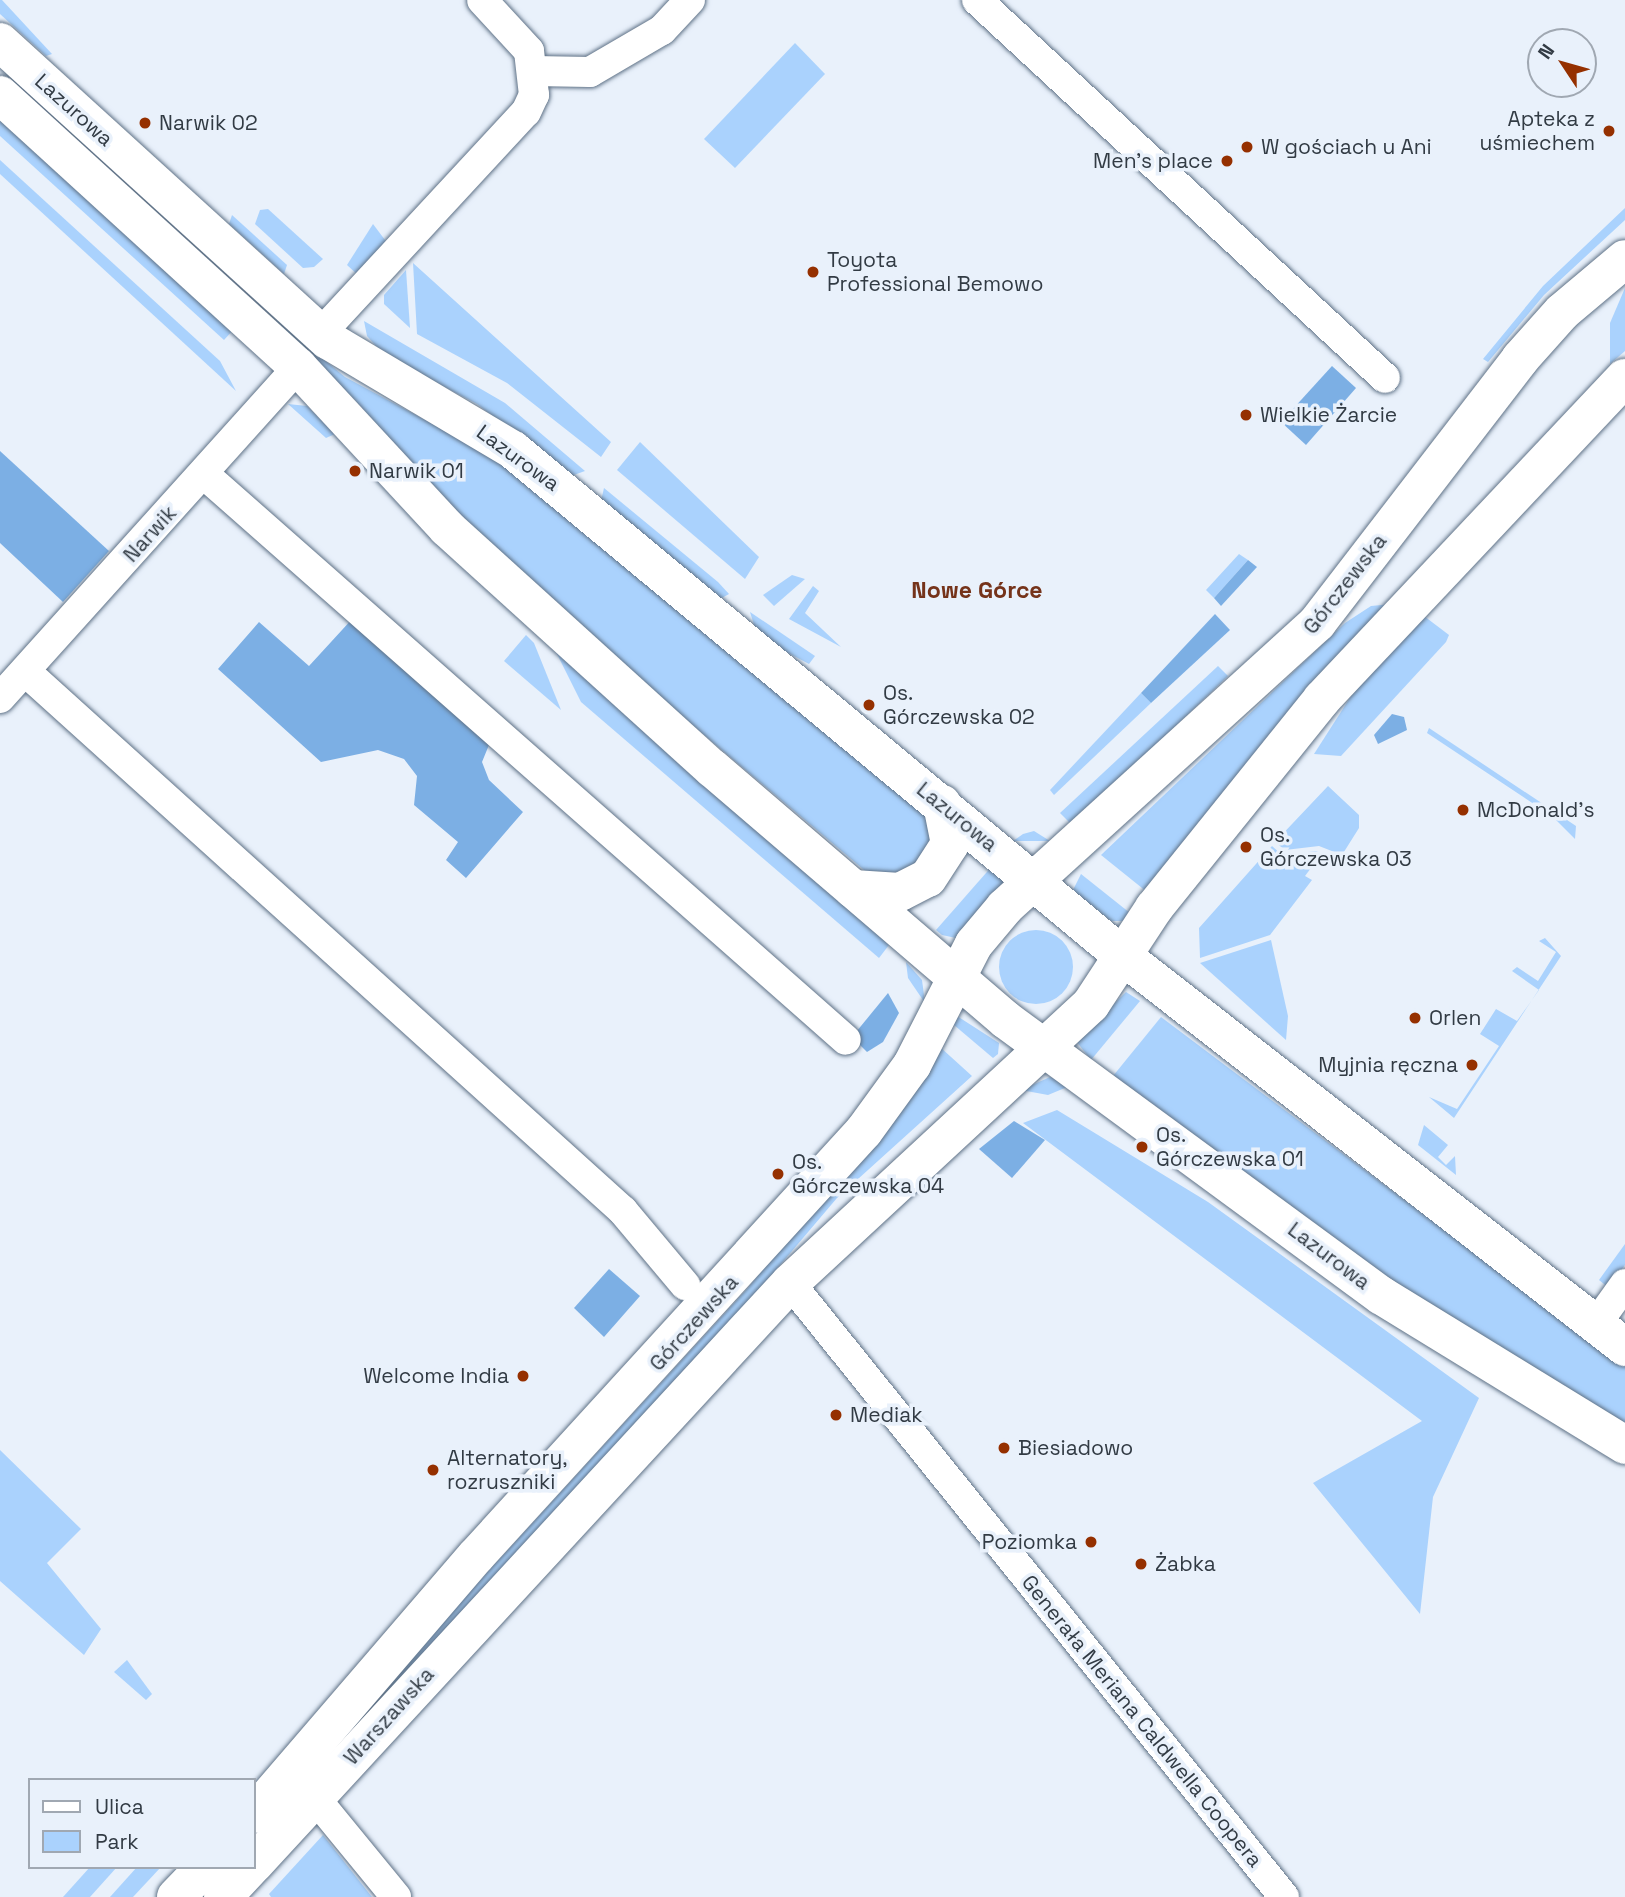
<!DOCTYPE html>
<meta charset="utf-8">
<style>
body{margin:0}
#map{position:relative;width:1625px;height:1897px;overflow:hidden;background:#e9f1fb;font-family:"Space Grotesk",sans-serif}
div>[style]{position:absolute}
.green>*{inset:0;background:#aad2fd}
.round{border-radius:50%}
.forest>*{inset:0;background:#7cafe4}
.roads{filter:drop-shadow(0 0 2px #5e7186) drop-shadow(0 0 2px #5e7186)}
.minor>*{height:30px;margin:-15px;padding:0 15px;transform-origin:15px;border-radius:15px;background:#fff}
.major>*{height:38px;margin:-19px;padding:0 19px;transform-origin:19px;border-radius:19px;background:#fff}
.dots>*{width:19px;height:19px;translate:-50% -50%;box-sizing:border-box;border:4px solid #e9f1fb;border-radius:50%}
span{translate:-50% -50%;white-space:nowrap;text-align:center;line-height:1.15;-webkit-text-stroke:7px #e9f1fb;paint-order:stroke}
.street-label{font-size:21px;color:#323b44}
.poi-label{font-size:21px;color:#323b44}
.right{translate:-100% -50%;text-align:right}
.left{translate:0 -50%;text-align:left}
.neighbourhood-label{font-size:23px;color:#75331a;font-weight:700}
.legend{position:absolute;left:28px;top:1778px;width:228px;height:91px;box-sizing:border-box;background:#e9f1fb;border:2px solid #a0a8b2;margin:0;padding:9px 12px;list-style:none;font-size:21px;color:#323b44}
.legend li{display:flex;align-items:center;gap:14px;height:35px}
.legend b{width:35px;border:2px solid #a0a8b2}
.north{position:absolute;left:1527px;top:28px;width:70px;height:70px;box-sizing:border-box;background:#e9f1fb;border:2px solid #a0a8b2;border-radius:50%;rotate:306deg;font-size:19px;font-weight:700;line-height:28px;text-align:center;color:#323b44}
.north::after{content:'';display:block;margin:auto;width:24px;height:32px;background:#953000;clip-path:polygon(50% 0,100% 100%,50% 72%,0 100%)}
</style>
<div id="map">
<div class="green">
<i style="clip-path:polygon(0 0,2px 0,52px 54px,46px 56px,0 14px)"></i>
<i style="clip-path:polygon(795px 43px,825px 74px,735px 168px,704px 139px)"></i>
<i style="clip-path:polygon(0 115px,235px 328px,224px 340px,0 136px)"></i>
<i style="clip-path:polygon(0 160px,220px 361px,236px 391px,0 174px)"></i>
<i style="clip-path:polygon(1625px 208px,1625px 220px,1544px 295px,1488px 362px,1483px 359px,1543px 286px)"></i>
<i style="clip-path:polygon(268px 209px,323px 259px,314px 267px,303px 268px,255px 224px,260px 210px)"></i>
<i style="clip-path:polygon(232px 215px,287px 265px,284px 274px,229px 224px)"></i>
<i style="clip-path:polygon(373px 224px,388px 244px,359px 276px,347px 265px)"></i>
<i style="clip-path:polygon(413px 263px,611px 442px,601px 457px,507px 383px,417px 334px)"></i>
<i style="clip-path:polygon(406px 270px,410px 328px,384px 304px,384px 295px)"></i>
<i style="clip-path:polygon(1625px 288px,1625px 351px,1610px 364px,1610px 323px)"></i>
<i style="clip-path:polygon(277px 321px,345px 377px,494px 457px,936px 822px,921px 871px,870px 875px,684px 718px,439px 496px,355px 400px,274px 326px)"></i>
<i style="clip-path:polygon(364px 321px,505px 403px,585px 471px,571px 476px,477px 404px,384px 355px,367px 336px)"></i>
<i style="clip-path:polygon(288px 404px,307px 406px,335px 434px,326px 438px)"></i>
<i style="clip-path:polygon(640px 442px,759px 557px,745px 579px,617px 470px)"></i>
<i style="clip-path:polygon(604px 488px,718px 582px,729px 594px,720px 599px,601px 501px)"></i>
<i style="clip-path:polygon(1239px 554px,1248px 560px,1214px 598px,1206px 590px)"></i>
<i style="clip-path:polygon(792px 575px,805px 579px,774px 606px,763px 595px)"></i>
<i style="clip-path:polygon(813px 586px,819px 591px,805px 613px,841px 647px,789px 619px)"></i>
<i style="clip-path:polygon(1392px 604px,1147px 892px,1101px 855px,1345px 623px,1371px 606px)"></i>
<i style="clip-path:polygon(750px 612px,815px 656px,809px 664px,758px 637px)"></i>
<i style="clip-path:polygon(1424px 616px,1449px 635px,1446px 642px,1341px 756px,1314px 754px,1362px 679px)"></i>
<i style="clip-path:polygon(526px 635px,534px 643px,561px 710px,504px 661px)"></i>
<i style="clip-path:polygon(555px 650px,889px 945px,879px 958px,581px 702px)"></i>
<i style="clip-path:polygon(1218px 666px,1228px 676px,1072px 825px,1060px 813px)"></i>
<i style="clip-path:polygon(1141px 693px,1151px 703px,1054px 795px,1050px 790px)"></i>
<i style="clip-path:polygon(1429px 728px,1576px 826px,1575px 839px,1552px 816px,1427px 733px)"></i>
<i style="clip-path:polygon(1328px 786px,1359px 815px,1359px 828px,1342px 855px,1319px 846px,1285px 850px,1275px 842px)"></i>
<i style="clip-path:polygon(1034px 831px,1050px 841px,1013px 841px,1023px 834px)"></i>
<i style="clip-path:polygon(1272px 846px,1282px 855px,1316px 851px,1336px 860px,1320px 856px,1305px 876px,1312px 880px,1270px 935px,1200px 958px,1199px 928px)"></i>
<i style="clip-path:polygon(993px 865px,1005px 884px,956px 938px,942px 935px,936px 930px)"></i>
<i style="clip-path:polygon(1081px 874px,1130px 913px,1124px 921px,1111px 921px,1073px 890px)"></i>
<i class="round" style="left:999px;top:930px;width:74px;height:74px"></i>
<i style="clip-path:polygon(1545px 938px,1561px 956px,1454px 1118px,1429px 1097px,1457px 1109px,1499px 1046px,1480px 1034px,1496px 1009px,1517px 1021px,1539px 990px,1512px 971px,1517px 967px,1538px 981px,1556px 952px,1539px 941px)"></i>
<i style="clip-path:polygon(1271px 940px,1288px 1016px,1286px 1040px,1200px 963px)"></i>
<i style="clip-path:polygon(906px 962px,922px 980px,925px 1003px,908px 978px)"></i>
<i style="clip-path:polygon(1126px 992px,1140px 1001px,1091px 1060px,1076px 1041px)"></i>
<i style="clip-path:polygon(957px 1016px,999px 1043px,998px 1054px,993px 1058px,954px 1025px)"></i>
<i style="clip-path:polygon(1161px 1017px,1625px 1366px,1625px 1428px,1435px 1312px,1113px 1076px)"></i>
<i style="clip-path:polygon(940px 1047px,972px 1076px,837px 1198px,730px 1324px,389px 1693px,382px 1687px,748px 1288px)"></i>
<i style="clip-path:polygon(1050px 1077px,1072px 1085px,1048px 1095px,1021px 1090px)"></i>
<i style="clip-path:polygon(1057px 1110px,1208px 1202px,1479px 1398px,1433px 1497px,1420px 1614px,1313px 1483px,1422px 1421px,1023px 1123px)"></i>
<i style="clip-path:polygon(1424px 1125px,1448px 1145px,1438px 1157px,1446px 1165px,1455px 1156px,1456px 1175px,1418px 1145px)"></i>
<i style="clip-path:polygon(1625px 1244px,1625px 1265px,1609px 1288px,1599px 1280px)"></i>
<i style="clip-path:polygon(0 1450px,81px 1529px,47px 1563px,101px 1629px,84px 1655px,0 1581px)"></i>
<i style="clip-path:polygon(127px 1660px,152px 1694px,146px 1700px,114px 1672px)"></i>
<i style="clip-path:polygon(323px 1835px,372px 1897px,271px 1897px,269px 1894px)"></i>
<i style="clip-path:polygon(90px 1867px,117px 1867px,90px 1897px,63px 1897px)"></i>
<i style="clip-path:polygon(137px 1867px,161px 1867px,133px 1897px,110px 1897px)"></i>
</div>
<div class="forest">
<i style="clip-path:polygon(1332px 366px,1356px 388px,1306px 445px,1281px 422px)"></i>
<i style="clip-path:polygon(0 451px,109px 551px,63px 602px,0 543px)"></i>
<i style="clip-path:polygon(1248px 560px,1257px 567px,1221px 606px,1214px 598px)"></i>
<i style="clip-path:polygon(1215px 614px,1230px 630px,1151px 703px,1141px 693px)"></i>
<i style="clip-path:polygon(353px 618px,491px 740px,482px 762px,489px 780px,523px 812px,466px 878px,446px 860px,458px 842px,414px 805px,417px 776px,404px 759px,378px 750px,321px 762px,218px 669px,259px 622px,309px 666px)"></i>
<i style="clip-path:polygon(1392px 714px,1404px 717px,1407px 730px,1378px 744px,1374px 735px)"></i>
<i style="clip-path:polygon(888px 993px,899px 1013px,883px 1042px,867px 1052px,852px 1037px)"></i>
<i style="clip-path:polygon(1014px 1121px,1045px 1140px,1012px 1178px,979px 1149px)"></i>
<i style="clip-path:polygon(609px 1269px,640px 1296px,604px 1337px,574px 1308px)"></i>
</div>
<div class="roads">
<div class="minor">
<i style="left:977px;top:0;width:556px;rotate:42.81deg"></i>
<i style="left:534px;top:71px;width:56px;rotate:1deg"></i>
<i style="left:590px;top:72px;width:83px;rotate:-30.3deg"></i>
<i style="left:662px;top:30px;width:41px;rotate:-47deg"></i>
<i style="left:321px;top:333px;width:301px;rotate:-47.2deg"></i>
<i style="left:526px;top:112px;width:19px;rotate:-65deg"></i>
<i style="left:534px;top:95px;width:44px;rotate:-96.5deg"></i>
<i style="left:529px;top:51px;width:69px;rotate:-132.7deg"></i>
<i style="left:205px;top:475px;width:854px;rotate:41.39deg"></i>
<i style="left:25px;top:671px;width:806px;rotate:42.08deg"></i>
<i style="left:623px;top:1211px;width:97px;rotate:50deg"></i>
<i style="left:0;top:698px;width:445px;rotate:-48deg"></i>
<i style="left:790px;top:1283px;width:788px;rotate:51.18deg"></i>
<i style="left:1597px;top:1323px;width:48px;rotate:-54.3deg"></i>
<i style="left:315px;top:1798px;width:128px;rotate:50.7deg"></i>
</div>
<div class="major">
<i style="left:0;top:42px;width:443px;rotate:42.3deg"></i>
<i style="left:328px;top:340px;width:215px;rotate:30.7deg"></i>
<i style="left:513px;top:450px;width:794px;rotate:39.69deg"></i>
<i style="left:1124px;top:957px;width:635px;rotate:37.9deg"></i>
<i style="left:0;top:95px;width:403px;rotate:42.4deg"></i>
<i style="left:298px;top:367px;width:219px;rotate:47.2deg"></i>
<i style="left:447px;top:528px;width:358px;rotate:42.2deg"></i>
<i style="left:712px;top:768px;width:387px;rotate:40.6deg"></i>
<i style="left:1006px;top:1020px;width:466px;rotate:36.3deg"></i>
<i style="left:1382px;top:1296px;width:285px;rotate:31.5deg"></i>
<i style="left:853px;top:889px;width:47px;rotate:3.7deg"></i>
<i style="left:900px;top:892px;width:31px;rotate:-27deg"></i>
<i style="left:928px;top:878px;width:40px;rotate:-57.1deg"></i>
<i style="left:950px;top:844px;width:41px;rotate:-101.3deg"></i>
<i style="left:254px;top:1814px;width:340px;rotate:-49.3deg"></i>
<i style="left:476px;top:1556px;width:575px;rotate:-47.61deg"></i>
<i style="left:864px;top:1131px;width:82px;rotate:-54deg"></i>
<i style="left:912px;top:1065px;width:136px;rotate:-62.9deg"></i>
<i style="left:974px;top:944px;width:48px;rotate:-50deg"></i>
<i style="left:1005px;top:907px;width:422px;rotate:-42.3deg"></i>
<i style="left:1317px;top:623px;width:333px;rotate:-52.4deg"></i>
<i style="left:1520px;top:359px;width:63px;rotate:-48.2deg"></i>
<i style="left:1562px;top:312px;width:82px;rotate:-40.1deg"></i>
<i style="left:254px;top:1864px;width:790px;rotate:-47.31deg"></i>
<i style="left:790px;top:1283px;width:410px;rotate:-42.8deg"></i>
<i style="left:1091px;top:1004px;width:115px;rotate:-56.7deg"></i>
<i style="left:1154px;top:908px;width:268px;rotate:-51.2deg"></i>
<i style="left:1322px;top:699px;width:441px;rotate:-46.7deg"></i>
<i style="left:176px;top:1897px;width:42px;rotate:-46deg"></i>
<i style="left:223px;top:1897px;width:41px;rotate:-47deg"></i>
</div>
</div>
<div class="dots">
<i style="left:145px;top:123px;background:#953000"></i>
<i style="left:1609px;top:131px;background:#953000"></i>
<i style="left:1247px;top:147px;background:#953000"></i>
<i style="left:1227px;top:161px;background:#953000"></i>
<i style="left:813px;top:272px;background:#953000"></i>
<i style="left:1246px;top:415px;background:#953000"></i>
<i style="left:355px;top:471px;background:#953000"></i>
<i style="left:869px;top:705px;background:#953000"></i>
<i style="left:1463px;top:810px;background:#953000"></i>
<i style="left:1246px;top:847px;background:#953000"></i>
<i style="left:1415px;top:1018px;background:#953000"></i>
<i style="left:1472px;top:1065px;background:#953000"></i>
<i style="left:1142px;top:1147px;background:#953000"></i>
<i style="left:778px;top:1174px;background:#953000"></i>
<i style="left:523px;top:1376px;background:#953000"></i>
<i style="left:836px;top:1415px;background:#953000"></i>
<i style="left:1004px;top:1448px;background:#953000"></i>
<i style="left:433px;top:1470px;background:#953000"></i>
<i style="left:1091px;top:1542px;background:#953000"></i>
<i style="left:1141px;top:1564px;background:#953000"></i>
</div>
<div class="street-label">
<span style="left:74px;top:110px;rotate:42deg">Lazurowa</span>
<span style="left:518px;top:458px;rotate:36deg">Lazurowa</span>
<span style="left:150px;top:534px;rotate:-48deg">Narwik</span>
<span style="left:1345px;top:584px;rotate:-52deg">Górczewska</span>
<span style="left:957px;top:817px;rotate:39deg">Lazurowa</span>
<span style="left:1329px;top:1256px;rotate:37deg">Lazurowa</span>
<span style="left:694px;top:1323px;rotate:-48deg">Górczewska</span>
<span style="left:389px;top:1716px;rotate:-48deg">Warszawska</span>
<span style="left:1142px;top:1721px;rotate:51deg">Generała Meriana Caldwella Coopera</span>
</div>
<div class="poi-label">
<span class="right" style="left:1595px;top:131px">Apteka z<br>uśmiechem</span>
<span class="left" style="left:159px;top:123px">Narwik 02</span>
<span class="left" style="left:1261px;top:147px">W gościach u Ani</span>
<span class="right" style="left:1213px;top:161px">Men's place</span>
<span class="left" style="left:827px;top:272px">Toyota<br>Professional Bemowo</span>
<span class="left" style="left:1260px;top:415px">Wielkie Żarcie</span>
<span class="left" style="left:369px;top:471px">Narwik 01</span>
<span class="left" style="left:883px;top:705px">Os.<br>Górczewska 02</span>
<span class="left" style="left:1477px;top:810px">McDonald's</span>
<span class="left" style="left:1260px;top:847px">Os.<br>Górczewska 03</span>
<span class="left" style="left:1429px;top:1018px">Orlen</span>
<span class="right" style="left:1458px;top:1065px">Myjnia ręczna</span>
<span class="left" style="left:1156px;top:1147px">Os.<br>Górczewska 01</span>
<span class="left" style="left:792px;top:1174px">Os.<br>Górczewska 04</span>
<span class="right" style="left:509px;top:1376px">Welcome India</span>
<span class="left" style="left:850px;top:1415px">Mediak</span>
<span class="left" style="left:1018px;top:1448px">Biesiadowo</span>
<span class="left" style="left:447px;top:1470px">Alternatory,<br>rozruszniki</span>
<span class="right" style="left:1077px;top:1542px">Poziomka</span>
<span class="left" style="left:1155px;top:1564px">Żabka</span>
</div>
<div class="neighbourhood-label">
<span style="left:977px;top:590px">Nowe Górce</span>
</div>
<ul class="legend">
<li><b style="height:9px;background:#fff"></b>Ulica</li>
<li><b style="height:19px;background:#aad2fd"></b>Park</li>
</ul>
<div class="north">N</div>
</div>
